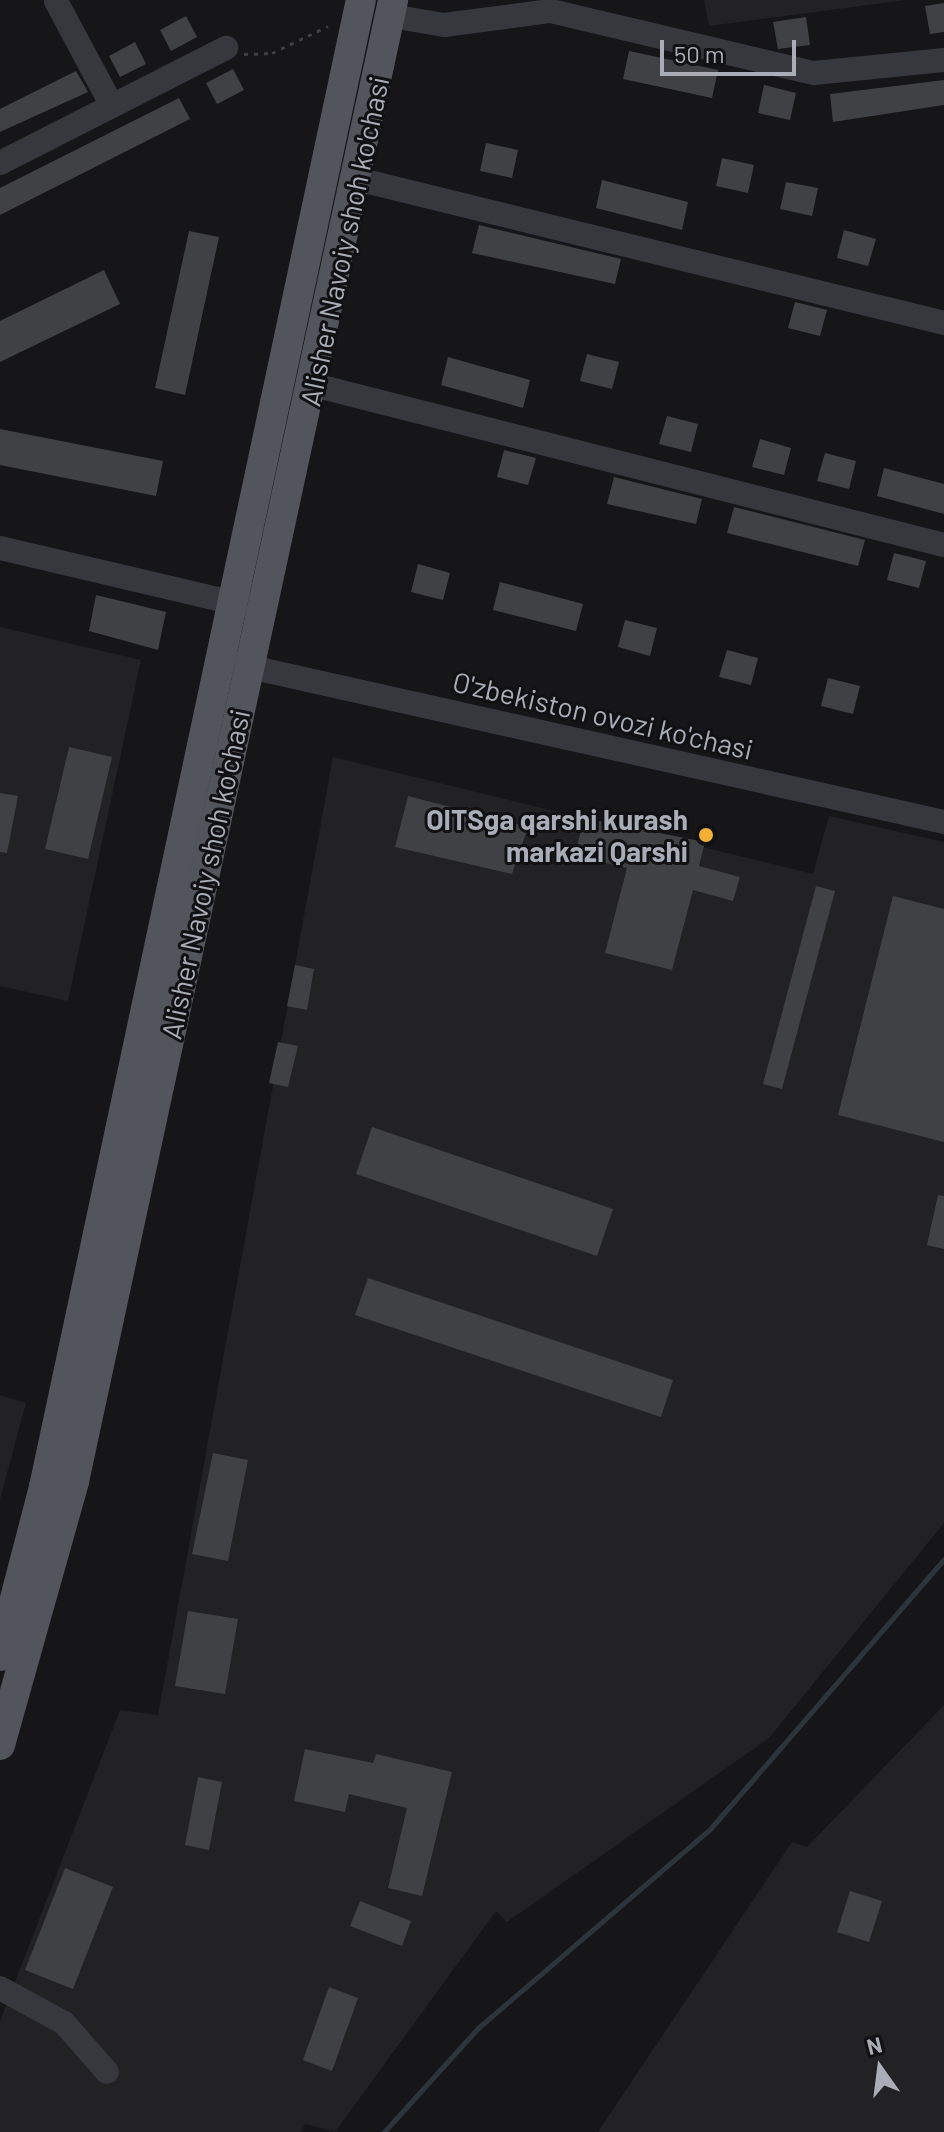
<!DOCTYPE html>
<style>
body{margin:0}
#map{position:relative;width:944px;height:2132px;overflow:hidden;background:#161618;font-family:Barlow,sans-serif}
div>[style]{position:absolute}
.built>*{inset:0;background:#222225}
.stream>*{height:5px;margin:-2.5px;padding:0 2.5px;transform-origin:2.5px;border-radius:2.5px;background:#2c353c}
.building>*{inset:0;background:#404145}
.path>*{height:3px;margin-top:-1.5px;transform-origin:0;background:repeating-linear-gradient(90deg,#3d3f44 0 4px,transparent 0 10px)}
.minor>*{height:24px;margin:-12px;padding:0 12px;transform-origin:12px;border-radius:12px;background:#37383d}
.major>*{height:30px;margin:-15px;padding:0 15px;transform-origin:15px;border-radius:15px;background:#53555c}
.dots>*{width:22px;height:22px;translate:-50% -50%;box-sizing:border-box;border:4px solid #111113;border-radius:50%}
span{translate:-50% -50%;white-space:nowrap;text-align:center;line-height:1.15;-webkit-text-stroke:6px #111113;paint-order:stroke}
.street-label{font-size:28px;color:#a8adb8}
.poi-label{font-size:28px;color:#a8adb8;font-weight:700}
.right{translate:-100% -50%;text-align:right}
.north{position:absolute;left:840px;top:2028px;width:80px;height:80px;-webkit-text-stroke:6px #111113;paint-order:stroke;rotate:346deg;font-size:22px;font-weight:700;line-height:32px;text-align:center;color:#a8adb8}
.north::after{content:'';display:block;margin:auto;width:28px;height:36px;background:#a8adb8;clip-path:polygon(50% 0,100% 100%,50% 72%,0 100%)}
.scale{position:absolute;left:660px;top:40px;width:136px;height:36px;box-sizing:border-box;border:4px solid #a8adb8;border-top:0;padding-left:10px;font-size:24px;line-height:28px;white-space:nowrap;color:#a8adb8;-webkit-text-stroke:6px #111113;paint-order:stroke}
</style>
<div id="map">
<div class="built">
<i style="clip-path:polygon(704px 0,906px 0,709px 26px)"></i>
<i style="clip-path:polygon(0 627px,141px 660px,68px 1001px,0 986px)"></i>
<i style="clip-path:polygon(333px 757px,813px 874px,829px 816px,944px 842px,944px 1523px,769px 1738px,507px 1922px,496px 1911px,335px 2132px,305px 2124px,301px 2132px,0 2132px,0 2021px,120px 1710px,158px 1715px)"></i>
<i style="clip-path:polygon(0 1395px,26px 1403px,0 1499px)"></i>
<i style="clip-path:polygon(944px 1705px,944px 2132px,598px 2132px,792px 1842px,807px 1847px)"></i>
</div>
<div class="stream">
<i style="left:384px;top:2132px;width:140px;rotate:-47.9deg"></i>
<i style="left:478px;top:2028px;width:307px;rotate:-40.6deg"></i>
<i style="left:711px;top:1828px;width:356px;rotate:-49.1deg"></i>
</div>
<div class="building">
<i style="clip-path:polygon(944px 3px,944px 32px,930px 34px,925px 6px)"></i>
<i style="clip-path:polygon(186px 16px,197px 37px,171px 51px,160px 30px)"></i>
<i style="clip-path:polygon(806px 17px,810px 45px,778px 49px,773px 22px)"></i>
<i style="clip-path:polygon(135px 42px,146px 64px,120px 77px,109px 56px)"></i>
<i style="clip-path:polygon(629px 51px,718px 70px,712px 98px,623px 79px)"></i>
<i style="clip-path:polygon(233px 69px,244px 90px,217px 104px,206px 83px)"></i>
<i style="clip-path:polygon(76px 71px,88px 92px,0 132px,0 109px)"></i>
<i style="clip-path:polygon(944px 80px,944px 105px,833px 122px,830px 94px)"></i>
<i style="clip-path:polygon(764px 85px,796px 93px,790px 120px,758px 113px)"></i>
<i style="clip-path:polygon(179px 98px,190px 119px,0 215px,0 188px)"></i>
<i style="clip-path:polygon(486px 143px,518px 150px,512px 178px,480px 171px)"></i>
<i style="clip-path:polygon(722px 158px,754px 165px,748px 193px,716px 186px)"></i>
<i style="clip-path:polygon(602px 180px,688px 202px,682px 230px,596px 208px)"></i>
<i style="clip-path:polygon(786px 182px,818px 188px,812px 216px,780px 209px)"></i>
<i style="clip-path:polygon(479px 225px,621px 259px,615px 284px,472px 253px)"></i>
<i style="clip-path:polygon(844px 230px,876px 239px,868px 266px,837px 258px)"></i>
<i style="clip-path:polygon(189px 231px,219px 237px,185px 395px,155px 388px)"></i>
<i style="clip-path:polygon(104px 270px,120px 304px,0 362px,0 321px)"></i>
<i style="clip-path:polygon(795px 302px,827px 310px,820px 336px,788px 328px)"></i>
<i style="clip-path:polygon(587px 354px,619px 362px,612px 389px,580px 381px)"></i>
<i style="clip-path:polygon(448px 357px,530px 380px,523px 408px,441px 385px)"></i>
<i style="clip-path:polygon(667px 416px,698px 424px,691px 452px,659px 444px)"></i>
<i style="clip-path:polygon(0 429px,163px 461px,156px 496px,0 465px)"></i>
<i style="clip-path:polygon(760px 439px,791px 448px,784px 475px,752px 467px)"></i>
<i style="clip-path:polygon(504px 450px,536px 458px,528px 485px,497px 477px)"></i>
<i style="clip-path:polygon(825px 453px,856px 461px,849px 489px,817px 481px)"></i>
<i style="clip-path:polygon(884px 468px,944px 484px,944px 514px,877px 496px)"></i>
<i style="clip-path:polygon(614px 477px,702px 499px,696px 524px,607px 504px)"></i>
<i style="clip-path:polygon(734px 507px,865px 540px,858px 566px,727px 533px)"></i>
<i style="clip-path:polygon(894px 553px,926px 561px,919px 588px,887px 580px)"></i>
<i style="clip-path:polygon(418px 564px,450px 573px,443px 600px,411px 592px)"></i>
<i style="clip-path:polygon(500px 582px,583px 604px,576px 631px,493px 610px)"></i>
<i style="clip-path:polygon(96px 595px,166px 612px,158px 650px,89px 631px)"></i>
<i style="clip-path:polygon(625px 620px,657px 628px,650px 656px,618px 647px)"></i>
<i style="clip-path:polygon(727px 650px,758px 658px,751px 685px,719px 677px)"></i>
<i style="clip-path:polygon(828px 678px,860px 686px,853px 714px,821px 706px)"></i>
<i style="clip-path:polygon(69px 747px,112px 757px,88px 859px,45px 849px)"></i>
<i style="clip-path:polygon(0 793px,18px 796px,7px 853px,0 852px)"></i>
<i style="clip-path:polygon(408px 796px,528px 827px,512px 874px,395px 847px)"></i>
<i style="clip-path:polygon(584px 818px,705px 842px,699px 866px,740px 877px,733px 901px,693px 890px,672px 970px,605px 953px,627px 868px,575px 855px)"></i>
<i style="clip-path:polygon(816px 886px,835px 891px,782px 1089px,763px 1084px)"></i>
<i style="clip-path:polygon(893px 896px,944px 909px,944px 1142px,838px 1115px)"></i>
<i style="clip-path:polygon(295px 965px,314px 969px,307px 1010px,287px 1006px)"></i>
<i style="clip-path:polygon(278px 1042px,298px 1046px,288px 1087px,269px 1083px)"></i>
<i style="clip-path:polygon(372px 1127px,613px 1209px,597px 1256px,356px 1174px)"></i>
<i style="clip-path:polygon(938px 1195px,944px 1196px,944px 1249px,927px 1245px)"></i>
<i style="clip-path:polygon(368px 1278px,673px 1380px,661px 1417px,355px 1315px)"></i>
<i style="clip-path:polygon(213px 1453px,248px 1460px,228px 1561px,192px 1554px)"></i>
<i style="clip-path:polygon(188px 1611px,238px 1619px,225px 1694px,175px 1686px)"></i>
<i style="clip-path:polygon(305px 1749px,373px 1763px,376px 1754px,452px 1772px,422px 1896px,388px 1888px,407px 1808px,349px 1794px,345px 1812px,294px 1801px)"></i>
<i style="clip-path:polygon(198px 1777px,222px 1782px,209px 1850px,185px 1845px)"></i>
<i style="clip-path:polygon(65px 1868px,113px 1887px,73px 1989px,25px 1970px)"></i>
<i style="clip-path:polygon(850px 1891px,882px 1901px,869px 1942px,837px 1932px)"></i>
<i style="clip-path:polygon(360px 1901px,411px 1921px,402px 1946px,350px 1926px)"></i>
<i style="clip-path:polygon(329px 1987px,358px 1998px,332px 2071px,303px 2060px)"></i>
</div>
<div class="path">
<i style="left:244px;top:54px;width:28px;rotate:-2deg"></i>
<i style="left:272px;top:53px;width:62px;rotate:-25.7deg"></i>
</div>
<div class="minor">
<i style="left:56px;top:1px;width:119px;rotate:61.9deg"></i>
<i style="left:391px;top:16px;width:54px;rotate:9.6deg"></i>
<i style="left:444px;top:25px;width:108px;rotate:-7.5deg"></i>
<i style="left:551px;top:11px;width:270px;rotate:13.3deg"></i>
<i style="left:814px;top:73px;width:131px;rotate:-5.7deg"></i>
<i style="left:0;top:163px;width:254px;rotate:-27deg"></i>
<i style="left:357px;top:179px;width:604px;rotate:13.78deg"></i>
<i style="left:314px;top:385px;width:650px;rotate:14.25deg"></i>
<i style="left:0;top:548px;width:254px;rotate:13.2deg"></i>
<i style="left:232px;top:663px;width:730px;rotate:12.59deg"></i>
<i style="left:0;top:1988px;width:73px;rotate:28.7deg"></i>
<i style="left:64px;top:2023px;width:65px;rotate:48.7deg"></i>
</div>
<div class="major">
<i style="left:0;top:1656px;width:175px;rotate:-75.4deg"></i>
<i style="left:44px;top:1487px;width:1520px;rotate:-77.97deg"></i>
<i style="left:0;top:1745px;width:274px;rotate:-74.3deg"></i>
<i style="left:74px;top:1481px;width:1515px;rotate:-77.84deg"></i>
</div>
<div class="dots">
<i style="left:706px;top:835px;background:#f2b134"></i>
</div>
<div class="street-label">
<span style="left:344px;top:241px;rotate:-78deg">Alisher Navoiy shoh ko'chasi</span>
<span style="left:603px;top:715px;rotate:13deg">O'zbekiston ovozi ko'chasi</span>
<span style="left:205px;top:874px;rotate:-78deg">Alisher Navoiy shoh ko'chasi</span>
</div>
<div class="poi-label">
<span class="right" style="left:688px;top:835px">OITSga qarshi kurash<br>markazi Qarshi</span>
</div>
<div class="north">N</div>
<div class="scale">50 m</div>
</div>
